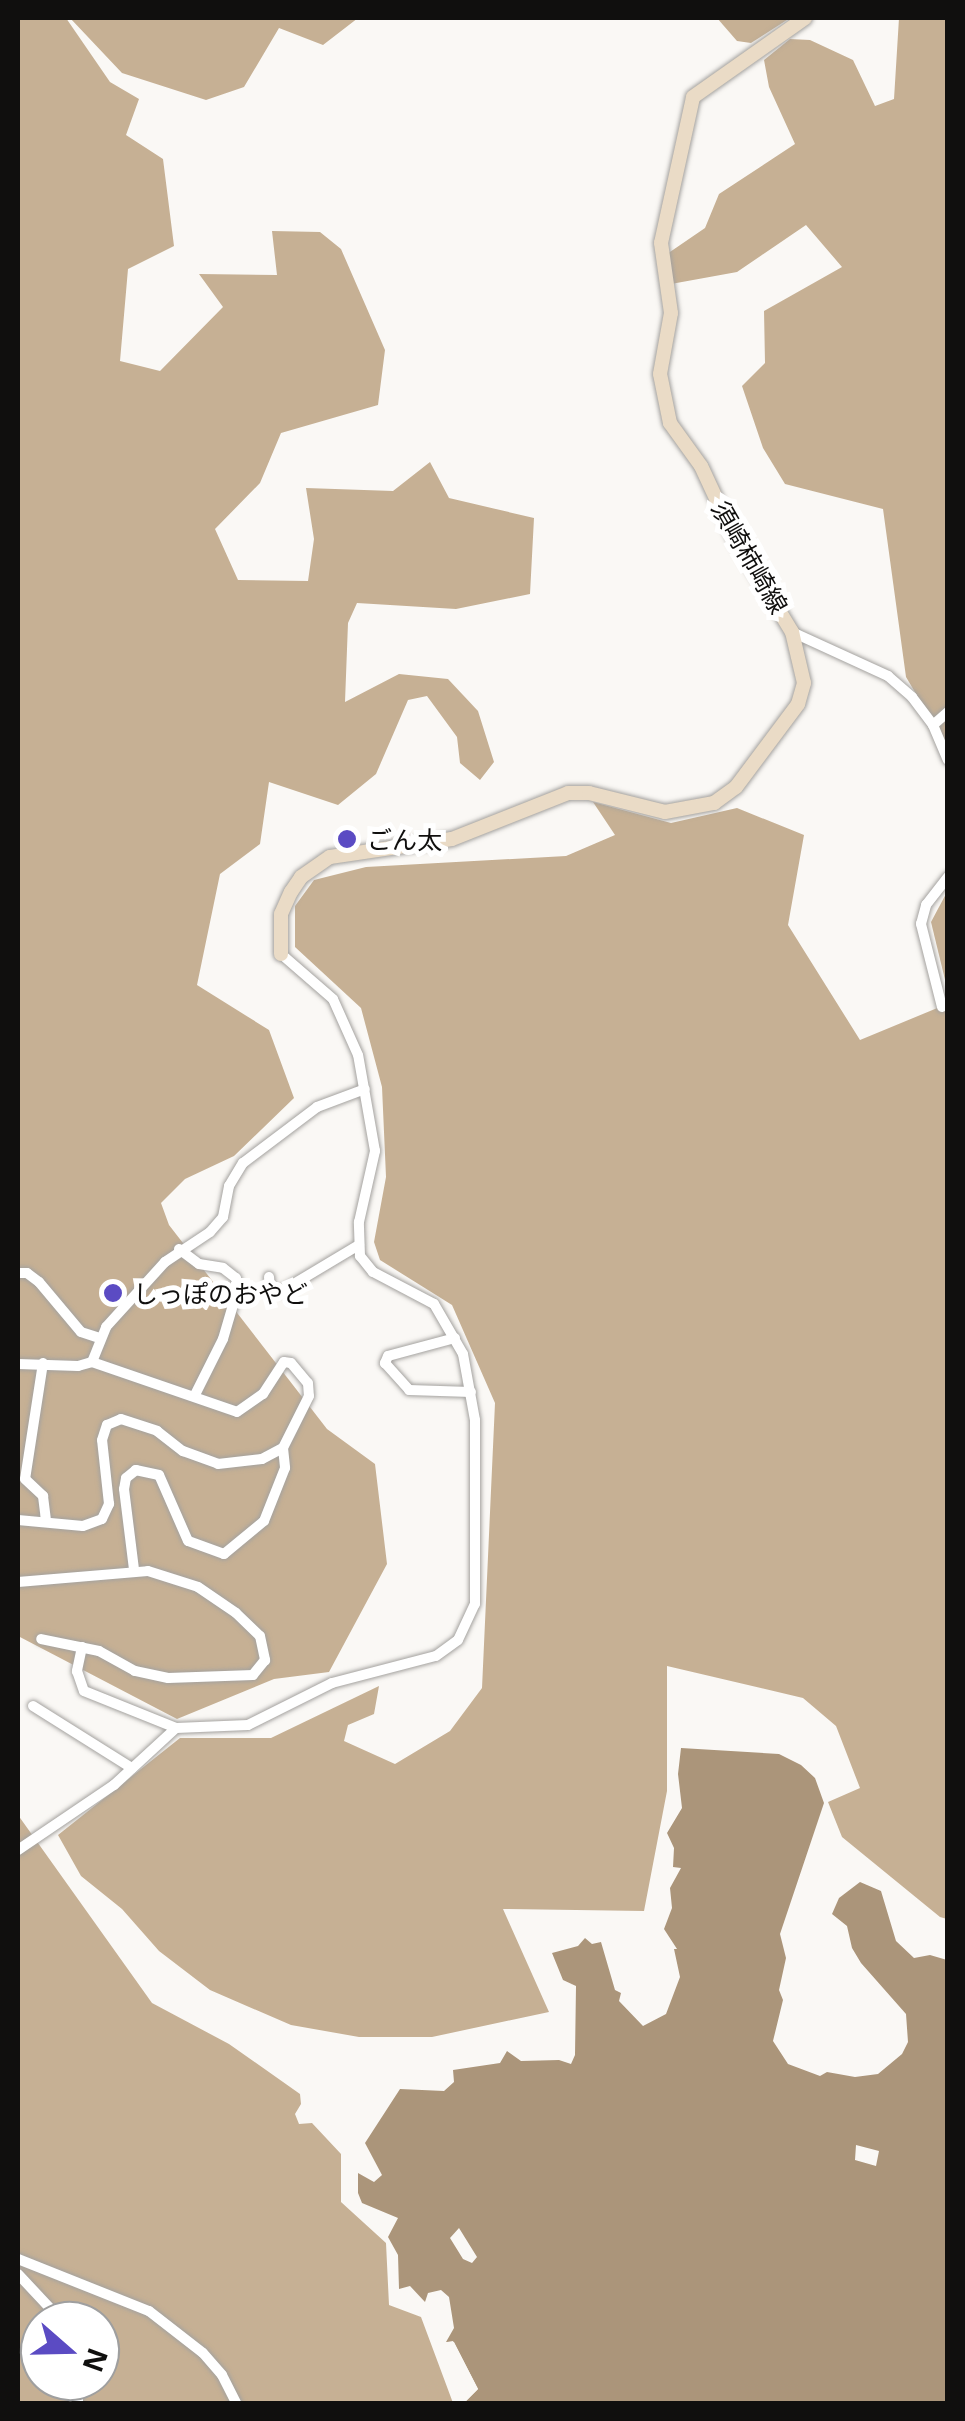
<!DOCTYPE html>
<meta charset="utf-8">
<style>
body{margin:0}
#map{position:relative;width:965px;height:2421px;overflow:hidden;background:#faf8f5;font-family:"Noto Sans","Noto Sans JP",sans-serif}
div>[style]{position:absolute}
.forest>*{inset:0;background:#c6b094}
.water>*{inset:0;background:#ab957a}
.pier>*{inset:0;background:#faf8f5}
.roads{filter:drop-shadow(0 0 2px #a4a29f) drop-shadow(0 0 2px #a4a29f)}
.street>*{height:10px;margin:-5px;padding:0 5px;transform-origin:5px;border-radius:5px;background:#fff}
.secondary>*{height:14px;margin:-7px;padding:0 7px;transform-origin:7px;border-radius:7px;background:#eadbc6}
.dots>*{width:28px;height:28px;translate:-50% -50%;box-sizing:border-box;border:5px solid #fff;border-radius:50%}
span{translate:-50% -50%;white-space:nowrap;text-align:center;line-height:1.15;-webkit-text-stroke:10px #fff;paint-order:stroke}
.street-label{font-size:25px;color:#100f0e}
.poi-label{font-size:25px;color:#100f0e}
.left{translate:0 -50%;text-align:left}
.frame{position:absolute;inset:0;border:20px solid #100f0e;pointer-events:none}
.north{position:absolute;left:20px;top:2301px;width:100px;height:100px;box-sizing:border-box;background:#fff;border:2px solid #9f9f9f;border-radius:50%;rotate:110deg;font-size:28px;font-weight:700;line-height:40px;text-align:center;color:#100f0e}
.north::after{content:'';display:block;margin:auto;width:35px;height:45px;background:#5b4bc3;clip-path:polygon(50% 0,100% 100%,50% 72%,0 100%)}
</style>
<div id="map">
<div class="forest">
<i style="clip-path:polygon(18px 18px,66px 18px,110px 82px,139px 99px,126px 135px,163px 159px,174px 246px,128px 269px,120px 361px,160px 371px,223px 307px,199px 274px,277px 275px,272px 231px,320px 232px,341px 249px,385px 350px,378px 405px,281px 433px,260px 483px,215px 529px,238px 580px,308px 581px,314px 539px,306px 488px,393px 491px,430px 462px,449px 498px,534px 518px,530px 594px,456px 609px,357px 603px,348px 623px,345px 702px,399px 674px,448px 679px,478px 711px,494px 762px,480px 780px,460px 763px,457px 737px,427px 696px,408px 700px,376px 774px,338px 805px,269px 782px,260px 844px,220px 874px,197px 985px,269px 1030px,294px 1098px,234px 1156px,185px 1179px,161px 1203px,169px 1225px,327px 1429px,375px 1464px,387px 1564px,329px 1672px,274px 1679px,177px 1719px,18px 1636px)"></i>
<i style="clip-path:polygon(70px 18px,358px 18px,323px 45px,279px 28px,244px 87px,206px 100px,122px 73px)"></i>
<i style="clip-path:polygon(717px 18px,790px 18px,751px 43px,737px 41px)"></i>
<i style="clip-path:polygon(899px 18px,947px 18px,947px 746px,906px 677px,883px 509px,785px 484px,763px 448px,742px 386px,765px 363px,764px 311px,842px 267px,806px 225px,737px 272px,671px 284px,667px 254px,705px 228px,719px 194px,795px 144px,769px 87px,764px 60px,790px 39px,810px 40px,853px 60px,875px 106px,894px 99px)"></i>
<i style="clip-path:polygon(593px 802px,671px 823px,737px 808px,804px 835px,788px 925px,860px 1040px,947px 1004px,947px 1919px,940px 1917px,842px 1837px,828px 1802px,860px 1788px,836px 1726px,803px 1698px,667px 1666px,667px 1791px,644px 1911px,503px 1909px,549px 2012px,432px 2037px,359px 2037px,291px 2025px,210px 1990px,159px 1951px,122px 1909px,81px 1876px,58px 1835px,180px 1738px,271px 1738px,379px 1686px,374px 1714px,348px 1725px,344px 1741px,395px 1764px,450px 1731px,482px 1688px,495px 1403px,452px 1305px,380px 1260px,374px 1242px,386px 1177px,382px 1087px,361px 1008px,295px 947px,295px 906px,314px 880px,366px 867px,566px 856px,615px 835px)"></i>
<i style="clip-path:polygon(947px 892px,947px 988px,931px 922px)"></i>
<i style="clip-path:polygon(evenodd,18px 1815px,152px 2003px,229px 2044px,300px 2094px,301px 2104px,295px 2114px,299px 2124px,312px 2123px,341px 2154px,341px 2202px,386px 2243px,389px 2305px,421px 2317px,453px 2403px,18px 2403px,18px 1815px,40px 2321px,100px 2321px,100px 2381px,40px 2381px,40px 2321px)"></i>
</div>
<div class="water">
<i style="clip-path:polygon(evenodd,681px 1748px,779px 1754px,801px 1765px,815px 1778px,824px 1803px,780px 1934px,786px 1958px,779px 1990px,783px 2000px,773px 2041px,788px 2064px,820px 2076px,827px 2072px,855px 2077px,878px 2074px,902px 2054px,908px 2042px,906px 2014px,861px 1963px,852px 1948px,847px 1926px,832px 1914px,839px 1898px,860px 1882px,881px 1891px,896px 1941px,914px 1958px,930px 1955px,947px 1960px,947px 2403px,464px 2403px,478px 2389px,454px 2342px,446px 2342px,454px 2328px,449px 2297px,441px 2290px,428px 2293px,425px 2302px,410px 2286px,399px 2289px,398px 2255px,388px 2237px,398px 2218px,362px 2203px,358px 2193px,358px 2173px,374px 2182px,382px 2175px,365px 2143px,400px 2089px,444px 2091px,454px 2082px,453px 2070px,500px 2063px,507px 2051px,521px 2061px,559px 2060px,571px 2064px,575px 2055px,576px 1986px,563px 1980px,552px 1953px,578px 1946px,585px 1938px,592px 1944px,601px 1942px,615px 1990px,621px 1993px,619px 2001px,643px 2026px,666px 2014px,680px 1977px,674px 1949px,677px 1949px,664px 1929px,672px 1908px,670px 1888px,681px 1868px,673px 1867px,674px 1848px,667px 1833px,682px 1808px,678px 1774px,681px 1748px,856px 2145px,879px 2151px,876px 2166px,855px 2160px,856px 2145px,681px 1748px,459px 2228px,477px 2257px,472px 2263px,463px 2259px,450px 2238px,459px 2228px)"></i>
</div>
<div class="pier">
<i style="clip-path:polygon(453px 2341px,478px 2389px,464px 2403px,459px 2403px,472px 2388px,451px 2347px,441px 2343px)"></i>
</div>
<div class="roads">
<div class="street">
<i style="left:792px;top:632px;width:106px;rotate:24.6deg"></i>
<i style="left:888px;top:676px;width:32px;rotate:41deg"></i>
<i style="left:912px;top:697px;width:35px;rotate:53deg"></i>
<i style="left:933px;top:725px;width:38px;rotate:67deg"></i>
<i style="left:933px;top:725px;width:20px;rotate:-41deg"></i>
<i style="left:942px;top:1007px;width:86px;rotate:-104.2deg"></i>
<i style="left:921px;top:924px;width:20px;rotate:-75deg"></i>
<i style="left:926px;top:905px;width:36px;rotate:-52deg"></i>
<i style="left:179px;top:1249px;width:25px;rotate:37deg"></i>
<i style="left:199px;top:1264px;width:24px;rotate:9deg"></i>
<i style="left:223px;top:1268px;width:16px;rotate:38deg"></i>
<i style="left:236px;top:1278px;width:10px;rotate:79deg"></i>
<i style="left:238px;top:1288px;width:53px;rotate:106.4deg"></i>
<i style="left:223px;top:1339px;width:63px;rotate:116.6deg"></i>
<i style="left:18px;top:1273px;width:9px"></i>
<i style="left:27px;top:1273px;width:15px;rotate:37deg"></i>
<i style="left:39px;top:1282px;width:65px;rotate:50deg"></i>
<i style="left:81px;top:1332px;width:19px;rotate:18deg"></i>
<i style="left:269px;top:1277px;width:12px;rotate:85deg"></i>
<i style="left:270px;top:1289px;width:12px;rotate:9deg"></i>
<i style="left:282px;top:1291px;width:90px;rotate:-30.9deg"></i>
<i style="left:455px;top:1338px;width:69px;rotate:165deg"></i>
<i style="left:388px;top:1356px;width:8px;rotate:113deg"></i>
<i style="left:385px;top:1363px;width:36px;rotate:48deg"></i>
<i style="left:409px;top:1390px;width:62px;rotate:1.8deg"></i>
<i style="left:92px;top:1362px;width:38px;rotate:-68deg"></i>
<i style="left:106px;top:1327px;width:88px;rotate:-47.8deg"></i>
<i style="left:165px;top:1262px;width:54px;rotate:-33.7deg"></i>
<i style="left:210px;top:1232px;width:20px;rotate:-49deg"></i>
<i style="left:223px;top:1217px;width:32px;rotate:-79deg"></i>
<i style="left:229px;top:1186px;width:27px;rotate:-59deg"></i>
<i style="left:243px;top:1163px;width:93px;rotate:-37.1deg"></i>
<i style="left:317px;top:1107px;width:51px;rotate:-20.6deg"></i>
<i style="left:43px;top:1363px;width:117px;rotate:98.8deg"></i>
<i style="left:25px;top:1479px;width:25px;rotate:43deg"></i>
<i style="left:43px;top:1496px;width:26px;rotate:83deg"></i>
<i style="left:18px;top:1364px;width:60px;rotate:1.9deg"></i>
<i style="left:78px;top:1366px;width:15px;rotate:-16deg"></i>
<i style="left:92px;top:1362px;width:153px;rotate:19deg"></i>
<i style="left:237px;top:1412px;width:32px;rotate:-35deg"></i>
<i style="left:263px;top:1394px;width:38px;rotate:-57deg"></i>
<i style="left:284px;top:1362px;width:7px;rotate:8deg"></i>
<i style="left:291px;top:1363px;width:26px;rotate:50deg"></i>
<i style="left:308px;top:1383px;width:13px;rotate:86deg"></i>
<i style="left:309px;top:1396px;width:58px;rotate:116.6deg"></i>
<i style="left:283px;top:1448px;width:20px;rotate:84deg"></i>
<i style="left:285px;top:1468px;width:57px;rotate:111.6deg"></i>
<i style="left:264px;top:1521px;width:52px;rotate:140.5deg"></i>
<i style="left:224px;top:1554px;width:38px;rotate:-160deg"></i>
<i style="left:188px;top:1541px;width:72px;rotate:-113.7deg"></i>
<i style="left:159px;top:1475px;width:24px;rotate:-168deg"></i>
<i style="left:136px;top:1470px;width:13px;rotate:141deg"></i>
<i style="left:126px;top:1478px;width:11px;rotate:100deg"></i>
<i style="left:124px;top:1489px;width:81px;rotate:82.9deg"></i>
<i style="left:18px;top:1520px;width:65px;rotate:5.3deg"></i>
<i style="left:83px;top:1526px;width:20px;rotate:-20deg"></i>
<i style="left:102px;top:1519px;width:17px;rotate:-65deg"></i>
<i style="left:109px;top:1504px;width:64px;rotate:-96.2deg"></i>
<i style="left:102px;top:1440px;width:16px;rotate:-72deg"></i>
<i style="left:107px;top:1425px;width:15px;rotate:-23deg"></i>
<i style="left:121px;top:1419px;width:38px;rotate:18deg"></i>
<i style="left:157px;top:1431px;width:33px;rotate:38deg"></i>
<i style="left:183px;top:1451px;width:37px;rotate:20deg"></i>
<i style="left:218px;top:1464px;width:44px;rotate:-6.5deg"></i>
<i style="left:262px;top:1459px;width:24px;rotate:-28deg"></i>
<i style="left:18px;top:1582px;width:130px;rotate:-4.8deg"></i>
<i style="left:148px;top:1571px;width:52px;rotate:17.7deg"></i>
<i style="left:198px;top:1587px;width:46px;rotate:34.4deg"></i>
<i style="left:236px;top:1613px;width:33px;rotate:44deg"></i>
<i style="left:260px;top:1636px;width:25px;rotate:78deg"></i>
<i style="left:265px;top:1660px;width:19px;rotate:129deg"></i>
<i style="left:253px;top:1675px;width:85px;rotate:178deg"></i>
<i style="left:168px;top:1678px;width:34px;rotate:-168deg"></i>
<i style="left:135px;top:1671px;width:41px;rotate:-150.9deg"></i>
<i style="left:99px;top:1651px;width:59px;rotate:-168.3deg"></i>
<i style="left:82px;top:1647px;width:25px;rotate:102deg"></i>
<i style="left:77px;top:1671px;width:21px;rotate:71deg"></i>
<i style="left:84px;top:1691px;width:99px;rotate:21.9deg"></i>
<i style="left:33px;top:1706px;width:117px;rotate:32.1deg"></i>
<i style="left:18px;top:1850px;width:116px;rotate:-34.1deg"></i>
<i style="left:114px;top:1785px;width:84px;rotate:-42.6deg"></i>
<i style="left:176px;top:1728px;width:72px;rotate:-2.4deg"></i>
<i style="left:248px;top:1725px;width:94px;rotate:-26.6deg"></i>
<i style="left:332px;top:1683px;width:107px;rotate:-14.6deg"></i>
<i style="left:436px;top:1656px;width:27px;rotate:-36deg"></i>
<i style="left:458px;top:1640px;width:40px;rotate:-65deg"></i>
<i style="left:475px;top:1604px;width:184px;rotate:-90deg"></i>
<i style="left:475px;top:1420px;width:67px;rotate:-100.3deg"></i>
<i style="left:463px;top:1354px;width:58px;rotate:-120.1deg"></i>
<i style="left:434px;top:1304px;width:69px;rotate:-152.3deg"></i>
<i style="left:373px;top:1272px;width:21px;rotate:-129deg"></i>
<i style="left:360px;top:1256px;width:34px;rotate:-92deg"></i>
<i style="left:359px;top:1222px;width:73px;rotate:-77.3deg"></i>
<i style="left:375px;top:1151px;width:97px;rotate:-100deg"></i>
<i style="left:358px;top:1055px;width:61px;rotate:-114.1deg"></i>
<i style="left:333px;top:999px;width:69px;rotate:-139.1deg"></i>
<i style="left:18px;top:2259px;width:141px;rotate:21.7deg"></i>
<i style="left:149px;top:2311px;width:68px;rotate:37.9deg"></i>
<i style="left:203px;top:2353px;width:29px;rotate:49deg"></i>
<i style="left:222px;top:2375px;width:33px;rotate:63deg"></i>
<i style="left:18px;top:2274px;width:64px;rotate:46.9deg"></i>
<i style="left:78px;top:2404px;width:23px;rotate:-90deg"></i>
</div>
<div class="secondary">
<i style="left:281px;top:954px;width:40px;rotate:-90deg"></i>
<i style="left:281px;top:914px;width:24px;rotate:-66deg"></i>
<i style="left:291px;top:892px;width:18px;rotate:-56deg"></i>
<i style="left:301px;top:877px;width:35px;rotate:-35deg"></i>
<i style="left:330px;top:857px;width:123px;rotate:-8.4deg"></i>
<i style="left:452px;top:839px;width:125px;rotate:-21.6deg"></i>
<i style="left:568px;top:793px;width:21px"></i>
<i style="left:589px;top:793px;width:78px;rotate:14deg"></i>
<i style="left:665px;top:812px;width:50px;rotate:-10.4deg"></i>
<i style="left:714px;top:803px;width:27px;rotate:-36deg"></i>
<i style="left:736px;top:787px;width:104px;rotate:-53.2deg"></i>
<i style="left:798px;top:704px;width:22px;rotate:-74deg"></i>
<i style="left:804px;top:683px;width:52px;rotate:-103.2deg"></i>
<i style="left:792px;top:632px;width:111px;rotate:-121.4deg"></i>
<i style="left:734px;top:537px;width:78px;rotate:-114.9deg"></i>
<i style="left:701px;top:466px;width:53px;rotate:-125.8deg"></i>
<i style="left:670px;top:423px;width:50px;rotate:-101.5deg"></i>
<i style="left:660px;top:374px;width:62px;rotate:-79.8deg"></i>
<i style="left:671px;top:313px;width:71px;rotate:-98.1deg"></i>
<i style="left:661px;top:243px;width:149px;rotate:-77.6deg"></i>
<i style="left:693px;top:97px;width:137px;rotate:-35.2deg"></i>
</div>
</div>
<div class="dots">
<i style="left:347px;top:839px;background:#5b4bc3"></i>
<i style="left:113px;top:1293px;background:#5b4bc3"></i>
</div>
<div class="street-label">
<span style="left:750px;top:557px;rotate:60deg">須崎柿崎線</span>
</div>
<div class="poi-label">
<span class="left" style="left:367px;top:839px">ごん太</span>
<span class="left" style="left:133px;top:1293px">しっぽのおやど</span>
</div>
<div class="frame"></div>
<div class="north">N</div>
</div>
